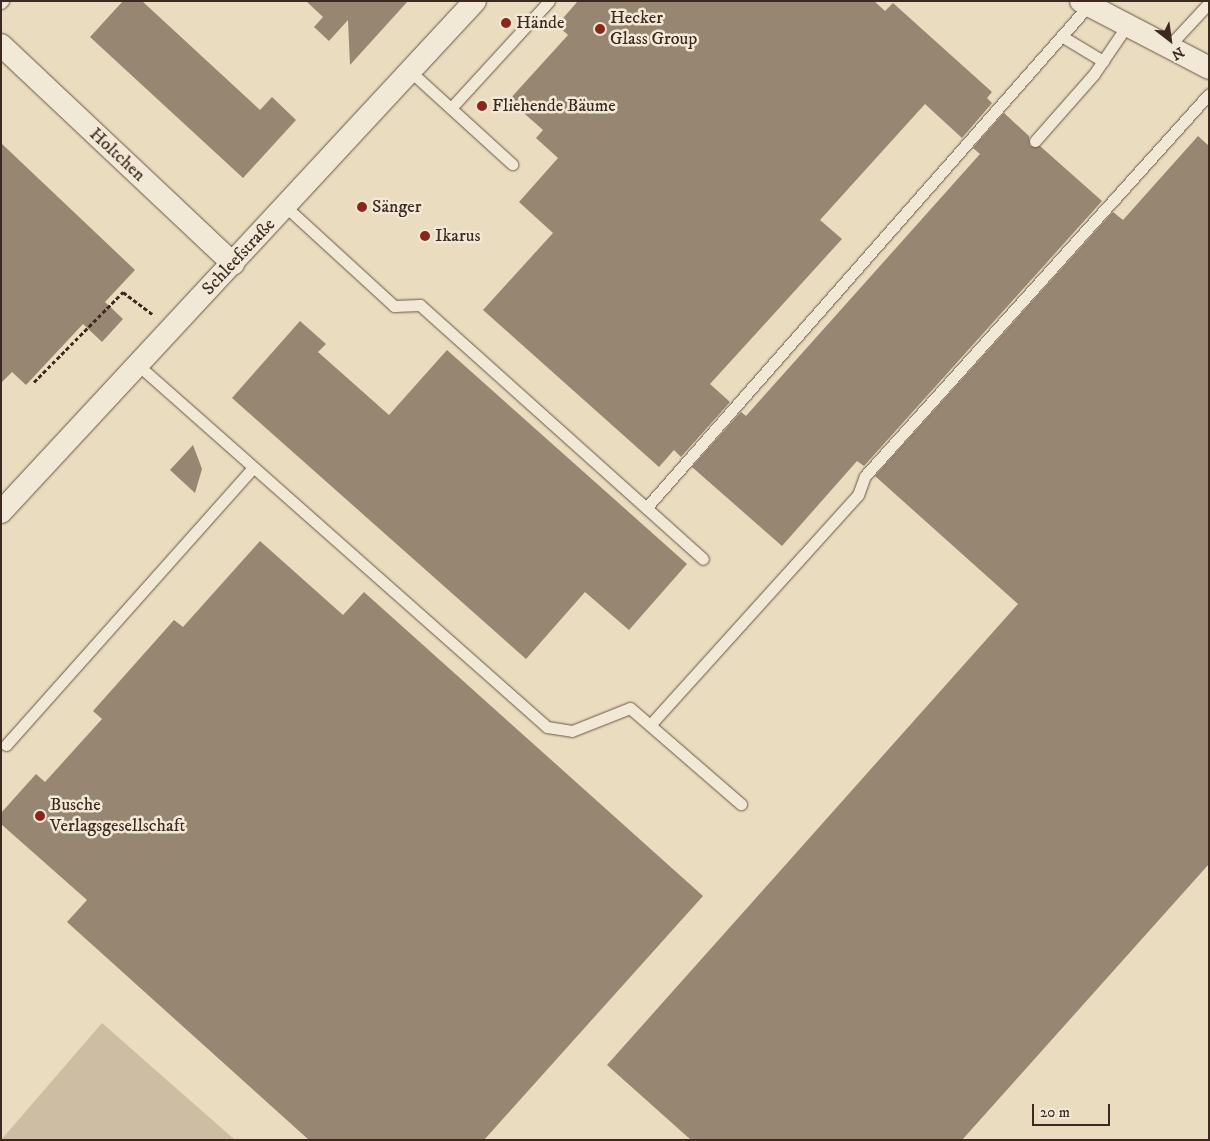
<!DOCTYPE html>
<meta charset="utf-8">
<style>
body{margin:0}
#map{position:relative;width:1210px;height:1141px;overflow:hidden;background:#eadcbe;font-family:"IM FELL DW Pica",serif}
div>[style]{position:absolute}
.green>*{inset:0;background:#cdbea3}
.building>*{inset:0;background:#978672}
.path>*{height:3px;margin-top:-1.5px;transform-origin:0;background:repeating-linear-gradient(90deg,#3d291f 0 4px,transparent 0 6.5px)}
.roads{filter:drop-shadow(0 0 1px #685647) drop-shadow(0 0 1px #685647)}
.lane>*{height:11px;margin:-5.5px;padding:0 5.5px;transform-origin:5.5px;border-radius:5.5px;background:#f1e8d5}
.street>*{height:22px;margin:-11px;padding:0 11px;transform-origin:11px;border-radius:11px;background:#f1e8d5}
.dots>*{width:14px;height:14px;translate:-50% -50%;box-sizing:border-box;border:2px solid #f1e8d5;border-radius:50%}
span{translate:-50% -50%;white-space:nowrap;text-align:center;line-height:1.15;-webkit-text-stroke:5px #f1e8d5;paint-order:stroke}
.poi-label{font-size:18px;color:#3d291f}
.left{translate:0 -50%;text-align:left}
.street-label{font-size:18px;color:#3d291f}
.frame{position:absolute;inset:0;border:2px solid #3d291f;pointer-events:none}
.north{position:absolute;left:1145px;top:15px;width:50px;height:50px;-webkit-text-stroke:4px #f1e8d5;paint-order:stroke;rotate:150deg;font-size:14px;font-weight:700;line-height:20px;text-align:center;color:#3d291f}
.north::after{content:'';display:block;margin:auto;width:18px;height:22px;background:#3d291f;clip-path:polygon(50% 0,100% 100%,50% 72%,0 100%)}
.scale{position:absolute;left:1032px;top:1104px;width:78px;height:22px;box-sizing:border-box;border:2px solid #3d291f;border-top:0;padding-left:6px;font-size:15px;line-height:18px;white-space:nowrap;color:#3d291f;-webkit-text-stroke:4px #f1e8d5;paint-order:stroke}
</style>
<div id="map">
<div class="green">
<i style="clip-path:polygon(102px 1023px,235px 1140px,1px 1140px)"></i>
</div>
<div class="building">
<i style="clip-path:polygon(123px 1px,142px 1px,260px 110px,272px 97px,296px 120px,243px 178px,90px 37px)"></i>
<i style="clip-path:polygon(306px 1px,408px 1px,350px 65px,348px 20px,329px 41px,314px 27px,323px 17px)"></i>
<i style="clip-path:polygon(578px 1px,874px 1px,885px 11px,893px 3px,992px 92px,987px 98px,992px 103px,962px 138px,925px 104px,820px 220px,842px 239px,710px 384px,730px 402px,681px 457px,674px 450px,659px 467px,483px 310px,553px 233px,519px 202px,558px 158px,536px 138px,543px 130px,509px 100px,568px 35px,557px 25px)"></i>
<i style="clip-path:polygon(1004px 113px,1029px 136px,1030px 146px,1040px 146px,1102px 201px,864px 466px,857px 461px,782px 546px,692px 467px,741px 412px,746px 416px,980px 154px,973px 148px)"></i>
<i style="clip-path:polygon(1198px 136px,1209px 146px,1209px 864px,962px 1140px,691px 1140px,607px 1065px,1018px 604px,875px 476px,1113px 212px,1123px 220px)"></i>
<i style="clip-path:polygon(1px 143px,135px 270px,105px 302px,123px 319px,102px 342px,83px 324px,26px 385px,12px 372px,1px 383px)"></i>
<i style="clip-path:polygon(300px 321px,326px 344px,318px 352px,389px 415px,447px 350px,687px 564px,629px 630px,585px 592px,526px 659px,232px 398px)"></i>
<i style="clip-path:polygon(193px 445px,202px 469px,195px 493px,170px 470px)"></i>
<i style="clip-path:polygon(260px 541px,343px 615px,364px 592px,703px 896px,484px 1140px,309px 1140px,67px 922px,87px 900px,1px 824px,1px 813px,36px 774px,45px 782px,102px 719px,93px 711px,174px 620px,183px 627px)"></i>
</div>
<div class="path">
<i style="left:34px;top:382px;width:127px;rotate:-45.3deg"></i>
<i style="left:123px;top:292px;width:38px;rotate:37deg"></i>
</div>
<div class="roads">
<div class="lane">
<i style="left:1px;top:3px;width:3px;rotate:-45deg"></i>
<i style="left:1063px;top:37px;width:47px;rotate:31deg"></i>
<i style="left:1169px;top:46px;width:59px;rotate:-47.1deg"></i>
<i style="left:411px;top:72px;width:137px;rotate:42.3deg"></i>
<i style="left:451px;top:108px;width:145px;rotate:-47.5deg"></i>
<i style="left:1035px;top:141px;width:89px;rotate:-48.6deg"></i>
<i style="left:1094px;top:74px;width:60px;rotate:-55.8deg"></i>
<i style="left:286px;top:207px;width:147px;rotate:42.5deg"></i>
<i style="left:394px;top:306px;width:26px;rotate:-2deg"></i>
<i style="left:420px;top:305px;width:380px;rotate:41.9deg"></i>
<i style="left:138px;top:365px;width:546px;rotate:41.51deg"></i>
<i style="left:547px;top:727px;width:25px;rotate:9deg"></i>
<i style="left:572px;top:731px;width:62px;rotate:-21.6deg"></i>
<i style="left:630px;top:708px;width:147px;rotate:40.9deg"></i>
<i style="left:646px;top:508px;width:670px;rotate:-48.63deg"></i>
<i style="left:650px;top:725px;width:310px;rotate:-47.9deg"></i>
<i style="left:858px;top:495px;width:20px;rotate:-70deg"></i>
<i style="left:865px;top:476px;width:514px;rotate:-48deg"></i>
<i style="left:6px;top:745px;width:371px;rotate:-48.3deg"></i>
</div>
<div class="street">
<i style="left:1081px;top:1px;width:144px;rotate:27.6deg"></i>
<i style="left:1px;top:45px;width:319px;rotate:43.3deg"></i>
<i style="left:1px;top:512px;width:697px;rotate:-47.15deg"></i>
</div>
</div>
<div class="dots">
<i style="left:506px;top:23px;background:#8f2418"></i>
<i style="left:600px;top:29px;background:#8f2418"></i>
<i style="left:482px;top:106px;background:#8f2418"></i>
<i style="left:362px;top:207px;background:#8f2418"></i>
<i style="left:425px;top:236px;background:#8f2418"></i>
<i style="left:40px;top:816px;background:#8f2418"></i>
</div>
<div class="poi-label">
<span class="left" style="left:610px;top:29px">Hecker<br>Glass Group</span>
<span class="left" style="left:516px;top:23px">Hände</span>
<span class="left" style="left:492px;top:106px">Fliehende Bäume</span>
<span class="left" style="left:372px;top:207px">Sänger</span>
<span class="left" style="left:435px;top:236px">Ikarus</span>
<span class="left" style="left:50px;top:816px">Busche<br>Verlagsgesellschaft</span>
</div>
<div class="street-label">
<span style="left:117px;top:155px;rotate:43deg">Holtchen</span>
<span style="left:239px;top:257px;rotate:-47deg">Schleefstraße</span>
</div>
<div class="frame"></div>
<div class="north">N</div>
<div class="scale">20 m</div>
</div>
